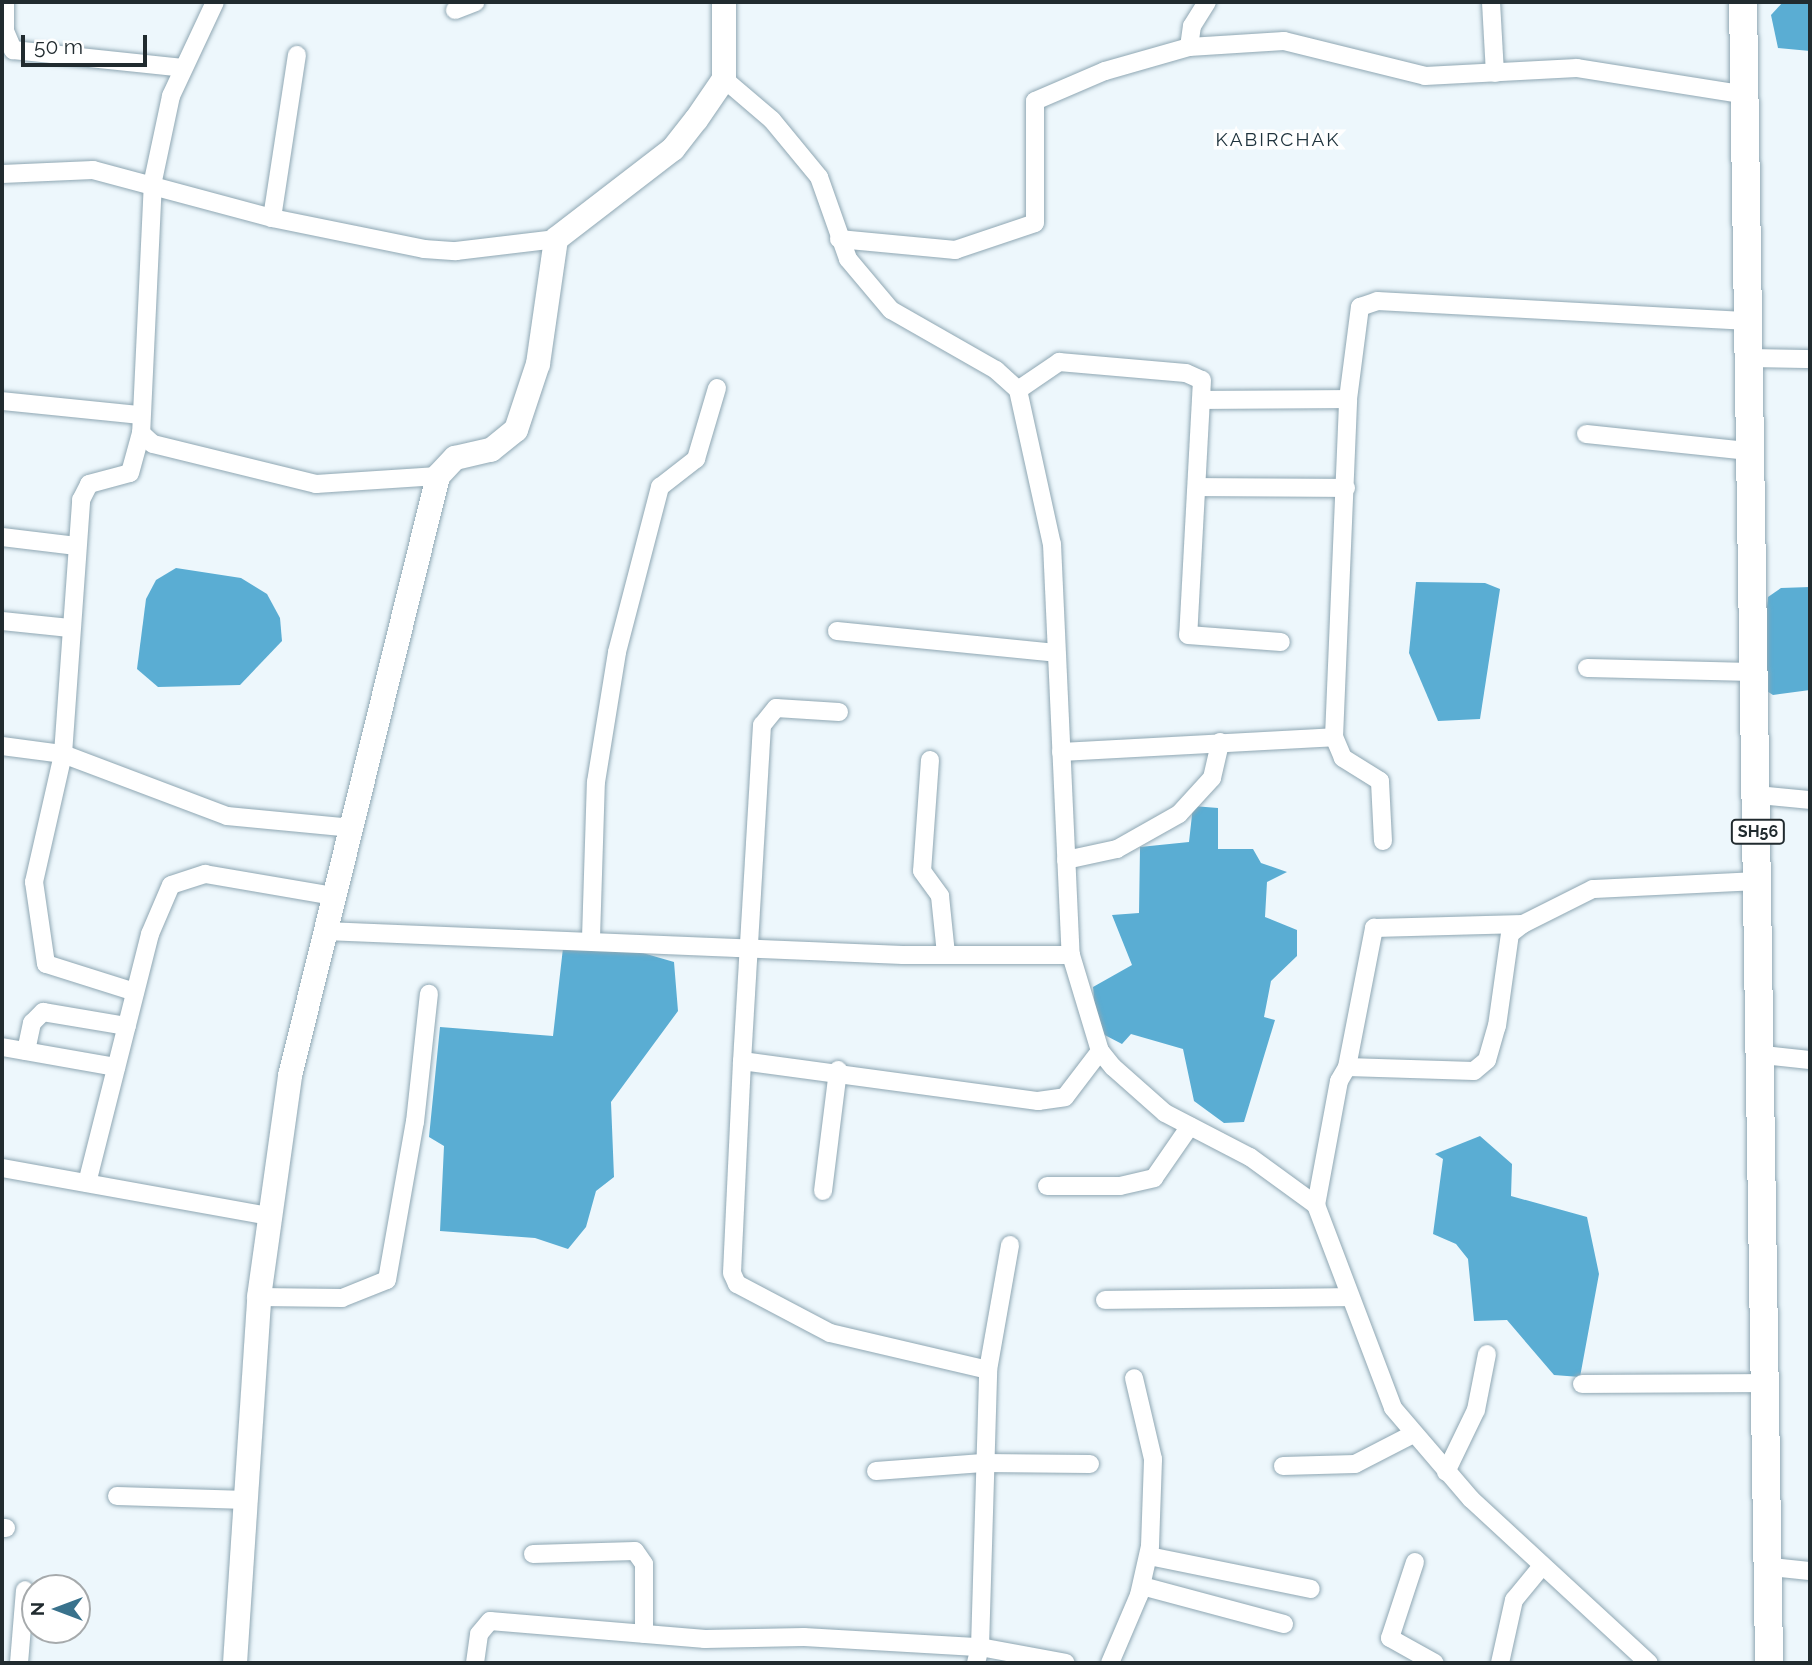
<!DOCTYPE html>
<style>
body{margin:0}
#map{position:relative;width:1812px;height:1665px;overflow:hidden;background:#edf7fc;font-family:Raleway,sans-serif}
div>[style]{position:absolute}
.water>*{inset:0;background:#5aadd3}
.roads{filter:drop-shadow(0 0 2px #8fa7b3) drop-shadow(0 0 2px #8fa7b3)}
.street>*{height:18px;margin:-9px;padding:0 9px;transform-origin:9px;border-radius:9px;background:#fff}
.secondary>*{height:24px;margin:-12px;padding:0 12px;transform-origin:12px;border-radius:12px;background:#fff}
.primary>*{height:28px;margin:-14px;padding:0 14px;transform-origin:14px;border-radius:14px;background:#fff}
span{translate:-50% -50%;white-space:nowrap;text-align:center;line-height:1.15;-webkit-text-stroke:7px #fff;paint-order:stroke}
.shield-label span{padding:2px 5px;background:#fff;border:2px solid;border-radius:5px;-webkit-text-stroke-width:0}
.shield-label{font-size:16px;color:#212b2f;font-weight:700}
.neighbourhood-label{font-size:19px;color:#20343e;letter-spacing:2px}
.frame{position:absolute;inset:0;border:4px solid #212b2f;pointer-events:none}
.north{position:absolute;left:21px;top:1574px;width:70px;height:70px;box-sizing:border-box;background:#fff;border:2px solid #a6aaac;border-radius:50%;rotate:270deg;font-size:19px;font-weight:700;line-height:28px;text-align:center;color:#212b2f}
.north::after{content:'';display:block;margin:auto;width:24px;height:32px;background:#39728c;clip-path:polygon(50% 0,100% 100%,50% 72%,0 100%)}
.scale{position:absolute;left:21px;top:35px;width:126px;height:32px;box-sizing:border-box;border:4px solid #212b2f;border-top:0;padding-left:9px;font-size:21px;line-height:24px;white-space:nowrap;color:#212b2f;-webkit-text-stroke:5px #fff;paint-order:stroke}
</style>
<div id="map">
<div class="water">
<i style="clip-path:polygon(1783px 2px,1810px 2px,1810px 51px,1778px 48px,1771px 15px)"></i>
<i style="clip-path:polygon(176px 568px,241px 578px,267px 594px,280px 618px,282px 641px,240px 685px,158px 687px,137px 669px,146px 599px,156px 580px)"></i>
<i style="clip-path:polygon(1416px 582px,1485px 583px,1500px 589px,1480px 719px,1438px 721px,1409px 653px)"></i>
<i style="clip-path:polygon(1810px 587px,1810px 690px,1773px 695px,1759px 686px,1768px 597px,1781px 588px)"></i>
<i style="clip-path:polygon(1193px 806px,1218px 808px,1218px 849px,1253px 849px,1261px 863px,1287px 872px,1267px 882px,1265px 917px,1297px 930px,1297px 956px,1271px 981px,1264px 1017px,1275px 1020px,1244px 1122px,1224px 1123px,1194px 1101px,1183px 1049px,1131px 1034px,1122px 1044px,1097px 1031px,1093px 987px,1132px 965px,1112px 915px,1139px 913px,1140px 847px,1189px 842px)"></i>
<i style="clip-path:polygon(563px 948px,643px 953px,674px 962px,678px 1011px,611px 1102px,614px 1177px,596px 1191px,586px 1227px,568px 1249px,535px 1238px,440px 1231px,444px 1146px,429px 1137px,440px 1027px,553px 1036px)"></i>
<i style="clip-path:polygon(1480px 1136px,1512px 1164px,1511px 1196px,1587px 1217px,1599px 1274px,1580px 1377px,1554px 1375px,1507px 1320px,1474px 1321px,1468px 1259px,1456px 1244px,1433px 1234px,1443px 1159px,1435px 1154px)"></i>
</div>
<div class="roads">
<div class="street">
<i style="left:5px;top:2px;width:29px;rotate:90deg"></i>
<i style="left:5px;top:31px;width:21px;rotate:67deg"></i>
<i style="left:13px;top:50px;width:171px;rotate:6deg"></i>
<i style="left:215px;top:2px;width:104px;rotate:115.1deg"></i>
<i style="left:171px;top:96px;width:87px;rotate:102deg"></i>
<i style="left:153px;top:181px;width:252px;rotate:92.7deg"></i>
<i style="left:141px;top:433px;width:16px;rotate:43deg"></i>
<i style="left:153px;top:444px;width:168px;rotate:13.8deg"></i>
<i style="left:316px;top:484px;width:122px;rotate:-3.8deg"></i>
<i style="left:1491px;top:2px;width:71px;rotate:86.8deg"></i>
<i style="left:455px;top:10px;width:22px;rotate:-21deg"></i>
<i style="left:1189px;top:47px;width:21px;rotate:-82deg"></i>
<i style="left:1192px;top:26px;width:28px;rotate:-58deg"></i>
<i style="left:724px;top:79px;width:63px;rotate:40.5deg"></i>
<i style="left:772px;top:120px;width:74px;rotate:50.5deg"></i>
<i style="left:819px;top:177px;width:87px;rotate:70.5deg"></i>
<i style="left:848px;top:259px;width:67px;rotate:49.9deg"></i>
<i style="left:891px;top:310px;width:121px;rotate:29.7deg"></i>
<i style="left:996px;top:370px;width:30px;rotate:42deg"></i>
<i style="left:1018px;top:390px;width:158px;rotate:77.6deg"></i>
<i style="left:1052px;top:544px;width:411px;rotate:87.4deg"></i>
<i style="left:2px;top:174px;width:91px;rotate:-2.5deg"></i>
<i style="left:93px;top:170px;width:185px;rotate:15deg"></i>
<i style="left:272px;top:218px;width:155px;rotate:11.5deg"></i>
<i style="left:424px;top:249px;width:32px;rotate:4deg"></i>
<i style="left:456px;top:251px;width:101px;rotate:-6.8deg"></i>
<i style="left:272px;top:218px;width:165px;rotate:-81.3deg"></i>
<i style="left:839px;top:239px;width:117px;rotate:5.4deg"></i>
<i style="left:955px;top:250px;width:84px;rotate:-18.6deg"></i>
<i style="left:1035px;top:223px;width:122px;rotate:-90deg"></i>
<i style="left:1035px;top:101px;width:76px;rotate:-23.2deg"></i>
<i style="left:1105px;top:71px;width:87px;rotate:-15.9deg"></i>
<i style="left:1189px;top:47px;width:95px;rotate:-3.6deg"></i>
<i style="left:1284px;top:41px;width:145px;rotate:13.9deg"></i>
<i style="left:1425px;top:76px;width:152px;rotate:-3deg"></i>
<i style="left:1577px;top:68px;width:167px;rotate:9deg"></i>
<i style="left:1745px;top:358px;width:65px;rotate:0.9deg"></i>
<i style="left:1018px;top:390px;width:50px;rotate:-34.3deg"></i>
<i style="left:1059px;top:362px;width:127px;rotate:5deg"></i>
<i style="left:1186px;top:373px;width:17px;rotate:24deg"></i>
<i style="left:1202px;top:380px;width:255px;rotate:93.1deg"></i>
<i style="left:1188px;top:635px;width:93px;rotate:4.3deg"></i>
<i style="left:1204px;top:400px;width:144px;rotate:-0.4deg"></i>
<i style="left:2px;top:401px;width:138px;rotate:5.8deg"></i>
<i style="left:1586px;top:434px;width:162px;rotate:6deg"></i>
<i style="left:1198px;top:487px;width:148px;rotate:0.4deg"></i>
<i style="left:2px;top:537px;width:75px;rotate:6.9deg"></i>
<i style="left:2px;top:621px;width:68px;rotate:5.9deg"></i>
<i style="left:837px;top:631px;width:220px;rotate:5.7deg"></i>
<i style="left:1587px;top:668px;width:166px;rotate:1.4deg"></i>
<i style="left:839px;top:712px;width:63px;rotate:-176.4deg"></i>
<i style="left:776px;top:708px;width:22px;rotate:129deg"></i>
<i style="left:762px;top:725px;width:337px;rotate:93.4deg"></i>
<i style="left:742px;top:1061px;width:299px;rotate:7.7deg"></i>
<i style="left:1038px;top:1101px;width:27px;rotate:-8deg"></i>
<i style="left:1065px;top:1097px;width:58px;rotate:-52.7deg"></i>
<i style="left:2px;top:746px;width:62px;rotate:7.5deg"></i>
<i style="left:63px;top:754px;width:175px;rotate:20.7deg"></i>
<i style="left:227px;top:816px;width:126px;rotate:5.5deg"></i>
<i style="left:1061px;top:752px;width:273px;rotate:-3.1deg"></i>
<i style="left:930px;top:760px;width:111px;rotate:94.1deg"></i>
<i style="left:922px;top:871px;width:31px;rotate:54deg"></i>
<i style="left:940px;top:896px;width:58px;rotate:84.1deg"></i>
<i style="left:1758px;top:795px;width:52px;rotate:5.5deg"></i>
<i style="left:1383px;top:841px;width:60px;rotate:-92.9deg"></i>
<i style="left:1380px;top:781px;width:44px;rotate:-148.1deg"></i>
<i style="left:1343px;top:758px;width:23px;rotate:-113deg"></i>
<i style="left:1334px;top:737px;width:338px;rotate:-87.6deg"></i>
<i style="left:1348px;top:399px;width:93px;rotate:-82.6deg"></i>
<i style="left:1360px;top:307px;width:18px;rotate:-19deg"></i>
<i style="left:1377px;top:301px;width:368px;rotate:3.1deg"></i>
<i style="left:1066px;top:860px;width:52px;rotate:-12.2deg"></i>
<i style="left:1117px;top:849px;width:71px;rotate:-29.4deg"></i>
<i style="left:1179px;top:814px;width:49px;rotate:-47.5deg"></i>
<i style="left:1212px;top:778px;width:37px;rotate:-77deg"></i>
<i style="left:325px;top:931px;width:578px;rotate:2.38deg"></i>
<i style="left:903px;top:955px;width:168px"></i>
<i style="left:1071px;top:955px;width:100px;rotate:73.2deg"></i>
<i style="left:1100px;top:1051px;width:21px;rotate:51deg"></i>
<i style="left:1113px;top:1067px;width:69px;rotate:41.5deg"></i>
<i style="left:1165px;top:1113px;width:96px;rotate:27.4deg"></i>
<i style="left:1250px;top:1157px;width:82px;rotate:36deg"></i>
<i style="left:1316px;top:1205px;width:217px;rotate:69.2deg"></i>
<i style="left:1393px;top:1408px;width:120px;rotate:49.4deg"></i>
<i style="left:1471px;top:1499px;width:242px;rotate:42.7deg"></i>
<i style="left:591px;top:938px;width:156px;rotate:-88.2deg"></i>
<i style="left:596px;top:782px;width:132px;rotate:-80.8deg"></i>
<i style="left:617px;top:652px;width:171px;rotate:-75.4deg"></i>
<i style="left:660px;top:487px;width:46px;rotate:-37.9deg"></i>
<i style="left:696px;top:459px;width:74px;rotate:-73.5deg"></i>
<i style="left:135px;top:992px;width:93px;rotate:-162.5deg"></i>
<i style="left:46px;top:964px;width:83px;rotate:-98.3deg"></i>
<i style="left:34px;top:882px;width:131px;rotate:-77.2deg"></i>
<i style="left:63px;top:754px;width:255px;rotate:-85.9deg"></i>
<i style="left:81px;top:500px;width:18px;rotate:-63deg"></i>
<i style="left:89px;top:484px;width:42px;rotate:-15deg"></i>
<i style="left:130px;top:473px;width:41px;rotate:-74.6deg"></i>
<i style="left:2px;top:1047px;width:116px;rotate:10deg"></i>
<i style="left:26px;top:1051px;width:29px;rotate:-78deg"></i>
<i style="left:32px;top:1023px;width:16px;rotate:-45deg"></i>
<i style="left:43px;top:1012px;width:85px;rotate:9.5deg"></i>
<i style="left:1763px;top:1055px;width:47px;rotate:6.1deg"></i>
<i style="left:1347px;top:1067px;width:142px;rotate:-79deg"></i>
<i style="left:1374px;top:928px;width:149px;rotate:-1.5deg"></i>
<i style="left:2px;top:1168px;width:272px;rotate:10.2deg"></i>
<i style="left:87px;top:1183px;width:257px;rotate:-75.8deg"></i>
<i style="left:150px;top:934px;width:53px;rotate:-66.8deg"></i>
<i style="left:171px;top:885px;width:36px;rotate:-18deg"></i>
<i style="left:205px;top:874px;width:131px;rotate:9.7deg"></i>
<i style="left:1047px;top:1186px;width:73px"></i>
<i style="left:1120px;top:1186px;width:35px;rotate:-13deg"></i>
<i style="left:1154px;top:1178px;width:63px;rotate:-55.3deg"></i>
<i style="left:823px;top:1191px;width:122px;rotate:-82.9deg"></i>
<i style="left:1316px;top:1205px;width:126px;rotate:-79.5deg"></i>
<i style="left:1339px;top:1081px;width:16px;rotate:-60deg"></i>
<i style="left:1347px;top:1067px;width:127px;rotate:1.8deg"></i>
<i style="left:1474px;top:1071px;width:17px;rotate:-40deg"></i>
<i style="left:1487px;top:1060px;width:35px;rotate:-74deg"></i>
<i style="left:1497px;top:1026px;width:93px;rotate:-82deg"></i>
<i style="left:1510px;top:934px;width:16px;rotate:-38deg"></i>
<i style="left:1523px;top:924px;width:78px;rotate:-26.6deg"></i>
<i style="left:1593px;top:889px;width:166px;rotate:-2.8deg"></i>
<i style="left:259px;top:1297px;width:83px;rotate:0.7deg"></i>
<i style="left:342px;top:1298px;width:48px;rotate:-21.8deg"></i>
<i style="left:387px;top:1280px;width:160px;rotate:-80deg"></i>
<i style="left:415px;top:1122px;width:129px;rotate:-83.8deg"></i>
<i style="left:1105px;top:1300px;width:244px;rotate:-0.7deg"></i>
<i style="left:988px;top:1370px;width:127px;rotate:-80deg"></i>
<i style="left:1582px;top:1384px;width:186px;rotate:-0.3deg"></i>
<i style="left:1283px;top:1466px;width:72px;rotate:-1.6deg"></i>
<i style="left:1355px;top:1464px;width:65px;rotate:-27.3deg"></i>
<i style="left:876px;top:1471px;width:107px;rotate:-4.3deg"></i>
<i style="left:983px;top:1463px;width:107px;rotate:0.5deg"></i>
<i style="left:1446px;top:1472px;width:69px;rotate:-64.2deg"></i>
<i style="left:1476px;top:1410px;width:57px;rotate:-78.9deg"></i>
<i style="left:117px;top:1496px;width:130px;rotate:1.8deg"></i>
<i style="left:2px;top:1528px;width:4px"></i>
<i style="left:533px;top:1554px;width:102px;rotate:-1.7deg"></i>
<i style="left:635px;top:1551px;width:16px;rotate:55deg"></i>
<i style="left:644px;top:1564px;width:70px;rotate:90deg"></i>
<i style="left:1149px;top:1556px;width:165px;rotate:11.5deg"></i>
<i style="left:1415px;top:1562px;width:80px;rotate:108.2deg"></i>
<i style="left:1390px;top:1638px;width:51px;rotate:29.1deg"></i>
<i style="left:1771px;top:1567px;width:39px;rotate:6deg"></i>
<i style="left:1142px;top:1586px;width:147px;rotate:15deg"></i>
<i style="left:19px;top:1663px;width:73px;rotate:-85.3deg"></i>
<i style="left:475px;top:1663px;width:29px;rotate:-82deg"></i>
<i style="left:479px;top:1634px;width:17px;rotate:-50deg"></i>
<i style="left:490px;top:1621px;width:216px;rotate:4.8deg"></i>
<i style="left:705px;top:1639px;width:99px;rotate:-1.2deg"></i>
<i style="left:804px;top:1637px;width:176px;rotate:3.3deg"></i>
<i style="left:980px;top:1647px;width:277px;rotate:-88.3deg"></i>
<i style="left:988px;top:1370px;width:162px;rotate:-166.8deg"></i>
<i style="left:830px;top:1333px;width:105px;rotate:-152.2deg"></i>
<i style="left:737px;top:1284px;width:12px;rotate:-114deg"></i>
<i style="left:732px;top:1273px;width:212px;rotate:-87.3deg"></i>
<i style="left:976px;top:1663px;width:16px;rotate:-76deg"></i>
<i style="left:980px;top:1647px;width:87px;rotate:10.5deg"></i>
<i style="left:1110px;top:1663px;width:74px;rotate:-66.9deg"></i>
<i style="left:1139px;top:1595px;width:50px;rotate:-77.3deg"></i>
<i style="left:1150px;top:1546px;width:87px;rotate:-88deg"></i>
<i style="left:1153px;top:1459px;width:83px;rotate:-103.2deg"></i>
<i style="left:1500px;top:1663px;width:65px;rotate:-77.5deg"></i>
<i style="left:1514px;top:1600px;width:44px;rotate:-50.5deg"></i>
</div>
<div class="secondary">
<i style="left:235px;top:1663px;width:367px;rotate:-86.2deg"></i>
<i style="left:259px;top:1297px;width:223px;rotate:-82deg"></i>
<i style="left:290px;top:1076px;width:618px;rotate:-76.14deg"></i>
<i style="left:438px;top:476px;width:25px;rotate:-47deg"></i>
<i style="left:455px;top:458px;width:37px;rotate:-13deg"></i>
<i style="left:491px;top:450px;width:32px;rotate:-39deg"></i>
<i style="left:516px;top:430px;width:70px;rotate:-71.6deg"></i>
<i style="left:538px;top:364px;width:126px;rotate:-81.8deg"></i>
<i style="left:556px;top:239px;width:148px;rotate:-37.6deg"></i>
<i style="left:673px;top:149px;width:37px;rotate:-52deg"></i>
<i style="left:696px;top:120px;width:50px;rotate:-55.7deg"></i>
<i style="left:724px;top:79px;width:77px;rotate:-90deg"></i>
</div>
<div class="primary">
<i style="left:1743px;top:2px;width:1661px;rotate:89.1deg"></i>
</div>
</div>
<div class="shield-label">
<span style="left:1758px;top:832px">SH56</span>
</div>
<div class="neighbourhood-label">
<span style="left:1278px;top:140px">KABIRCHAK</span>
</div>
<div class="frame"></div>
<div class="north">N</div>
<div class="scale">50 m</div>
</div>
